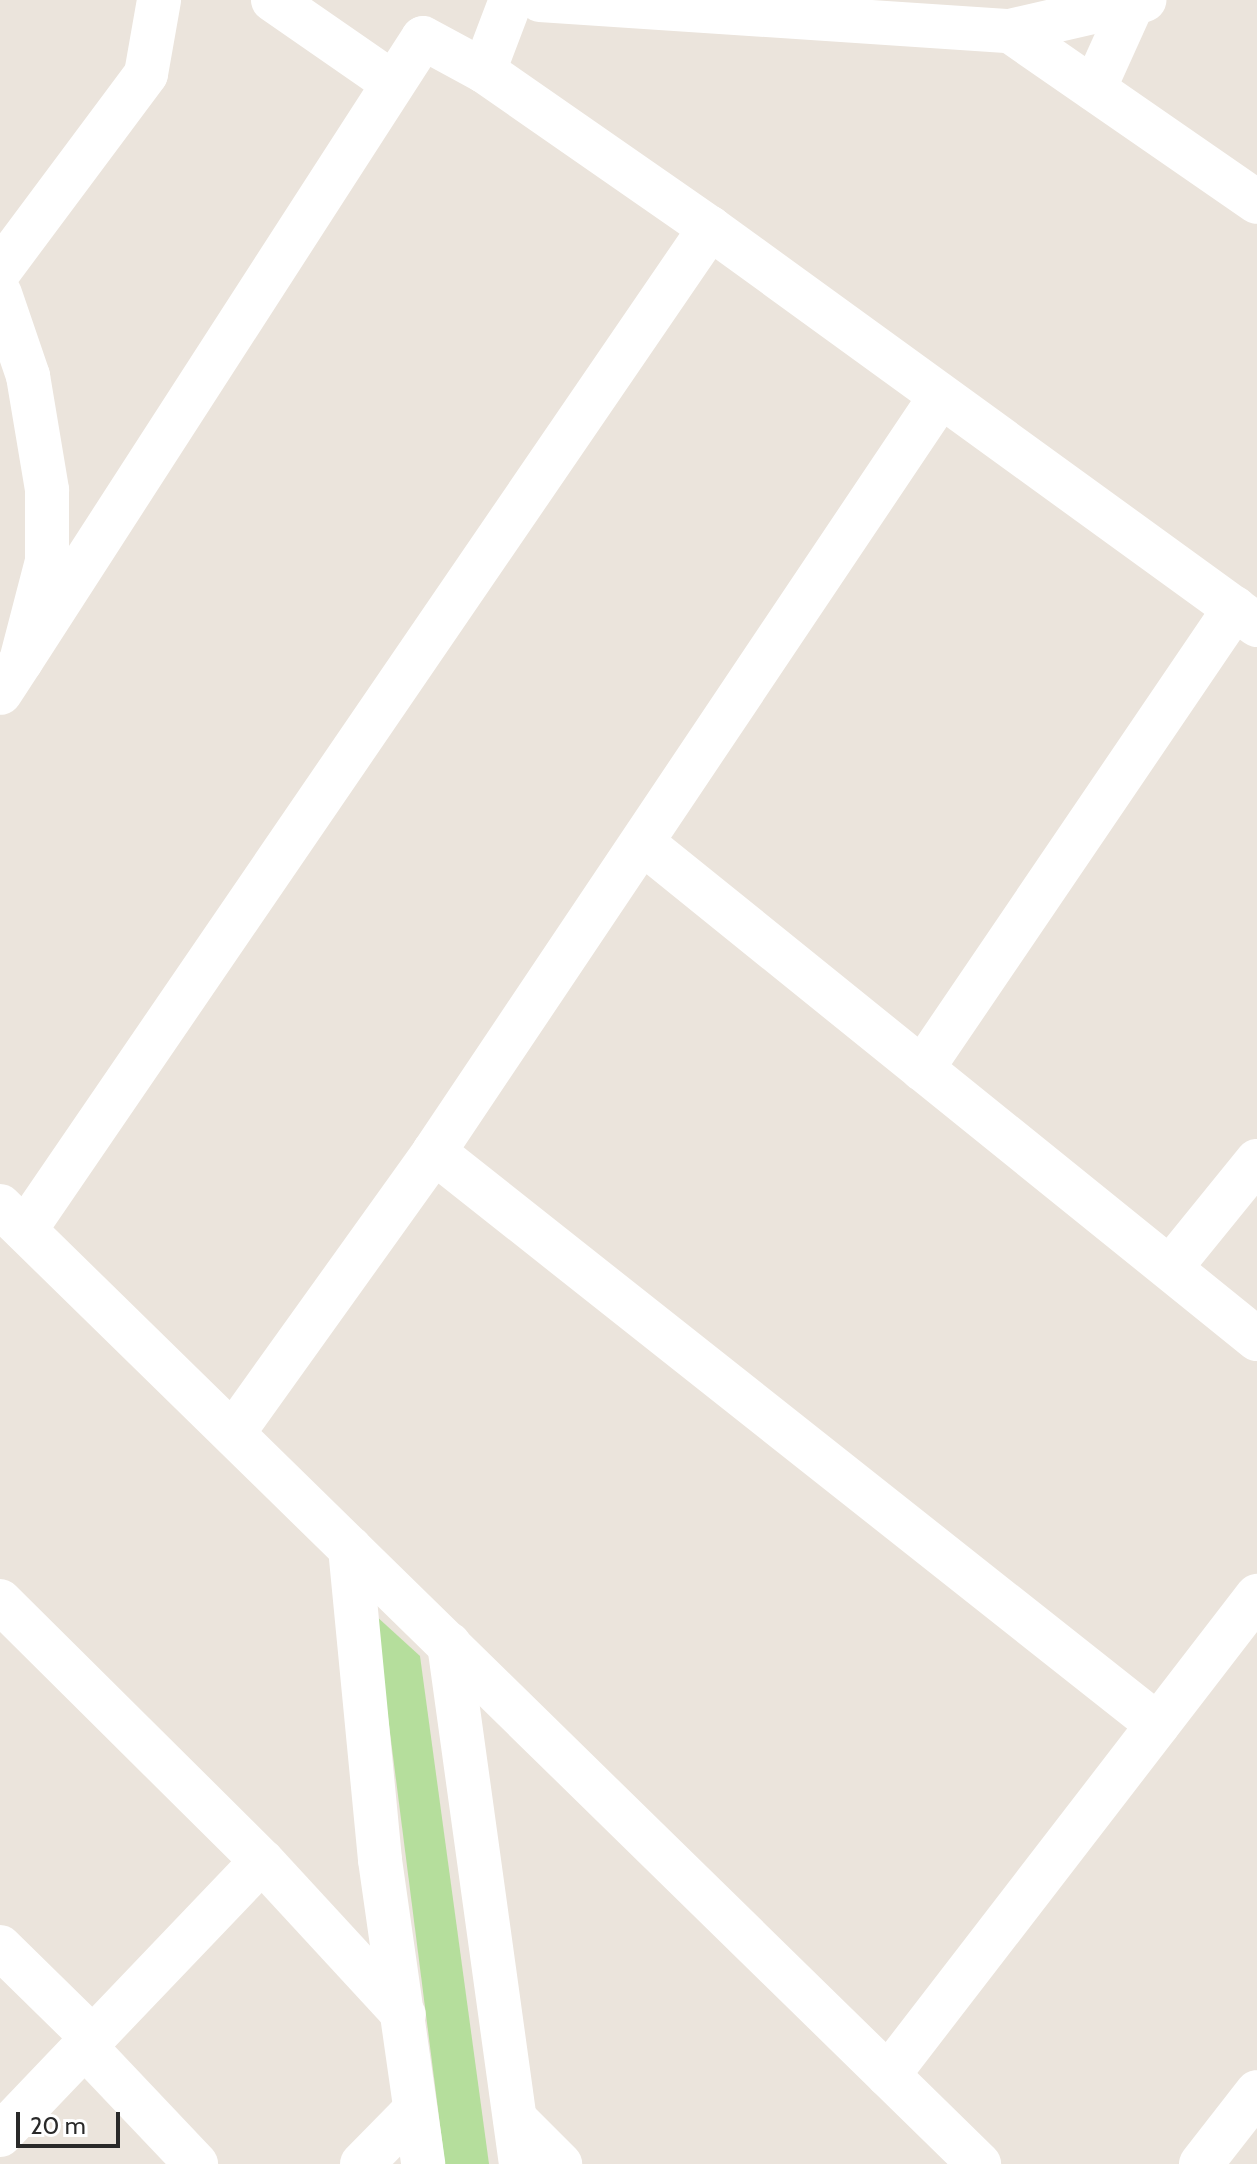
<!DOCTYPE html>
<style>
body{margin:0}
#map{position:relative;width:1257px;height:2164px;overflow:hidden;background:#ebe4dc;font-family:Cabin,sans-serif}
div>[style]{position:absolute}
.green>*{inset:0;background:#b5de9c}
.minor>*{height:44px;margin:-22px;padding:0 22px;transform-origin:22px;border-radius:22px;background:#fff}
span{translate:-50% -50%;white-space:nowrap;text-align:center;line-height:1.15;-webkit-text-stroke:8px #fff;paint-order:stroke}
.scale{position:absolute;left:16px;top:2112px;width:104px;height:36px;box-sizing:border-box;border:4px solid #292929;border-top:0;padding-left:10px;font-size:24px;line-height:28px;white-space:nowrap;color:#292929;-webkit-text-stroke:6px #fff;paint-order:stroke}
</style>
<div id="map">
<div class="green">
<i style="clip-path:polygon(375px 1615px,420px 1656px,489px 2164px,445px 2164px)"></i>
</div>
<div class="minor">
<i style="left:273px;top:0;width:146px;rotate:34.7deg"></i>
<i style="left:540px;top:0;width:471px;rotate:3.8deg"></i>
<i style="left:1010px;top:31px;width:138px;rotate:-13deg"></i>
<i style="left:1010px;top:31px;width:300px;rotate:34.7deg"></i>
<i style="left:484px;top:71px;width:76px;rotate:-69.2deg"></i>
<i style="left:1094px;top:89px;width:92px;rotate:-65.7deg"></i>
<i style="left:0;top:270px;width:244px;rotate:-53.3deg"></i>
<i style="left:146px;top:74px;width:75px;rotate:-80deg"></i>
<i style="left:0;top:294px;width:87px;rotate:71.1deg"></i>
<i style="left:28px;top:376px;width:116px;rotate:80.5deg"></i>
<i style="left:47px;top:490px;width:71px;rotate:90deg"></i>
<i style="left:47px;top:561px;width:103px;rotate:104.6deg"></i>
<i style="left:21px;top:661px;width:38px;rotate:123deg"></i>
<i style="left:21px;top:661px;width:741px;rotate:-57.17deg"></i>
<i style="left:423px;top:38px;width:69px;rotate:28.4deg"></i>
<i style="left:484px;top:71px;width:275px;rotate:34.8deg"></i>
<i style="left:710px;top:228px;width:676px;rotate:35.97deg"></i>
<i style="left:644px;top:844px;width:788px;rotate:38.92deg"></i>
<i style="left:922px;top:1069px;width:557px;rotate:-55.83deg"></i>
<i style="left:434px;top:1152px;width:923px;rotate:38.36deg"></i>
<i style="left:0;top:1206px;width:1370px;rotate:44.38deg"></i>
<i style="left:25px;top:1230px;width:1214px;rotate:-55.64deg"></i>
<i style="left:1170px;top:1268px;width:138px;rotate:-50.9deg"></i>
<i style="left:233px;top:1433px;width:345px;rotate:-54.4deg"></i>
<i style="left:434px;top:1152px;width:909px;rotate:-56.17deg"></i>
<i style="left:350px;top:1548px;width:313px;rotate:84.5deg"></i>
<i style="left:380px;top:1860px;width:307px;rotate:81.9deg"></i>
<i style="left:0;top:1601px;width:369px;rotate:44.8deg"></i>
<i style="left:262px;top:1861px;width:209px;rotate:47.3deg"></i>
<i style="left:449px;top:1644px;width:525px;rotate:82.12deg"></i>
<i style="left:0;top:1947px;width:132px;rotate:44.4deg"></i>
<i style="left:86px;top:2048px;width:160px;rotate:46.5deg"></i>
<i style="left:888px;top:2075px;width:605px;rotate:-52.39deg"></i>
<i style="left:515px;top:2119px;width:64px;rotate:45deg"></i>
<i style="left:0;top:2135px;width:379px;rotate:-46.3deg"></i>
<i style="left:362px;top:2164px;width:76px;rotate:-45.5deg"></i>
<i style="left:1201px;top:2164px;width:91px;rotate:-52.1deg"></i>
</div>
<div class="scale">20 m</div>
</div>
